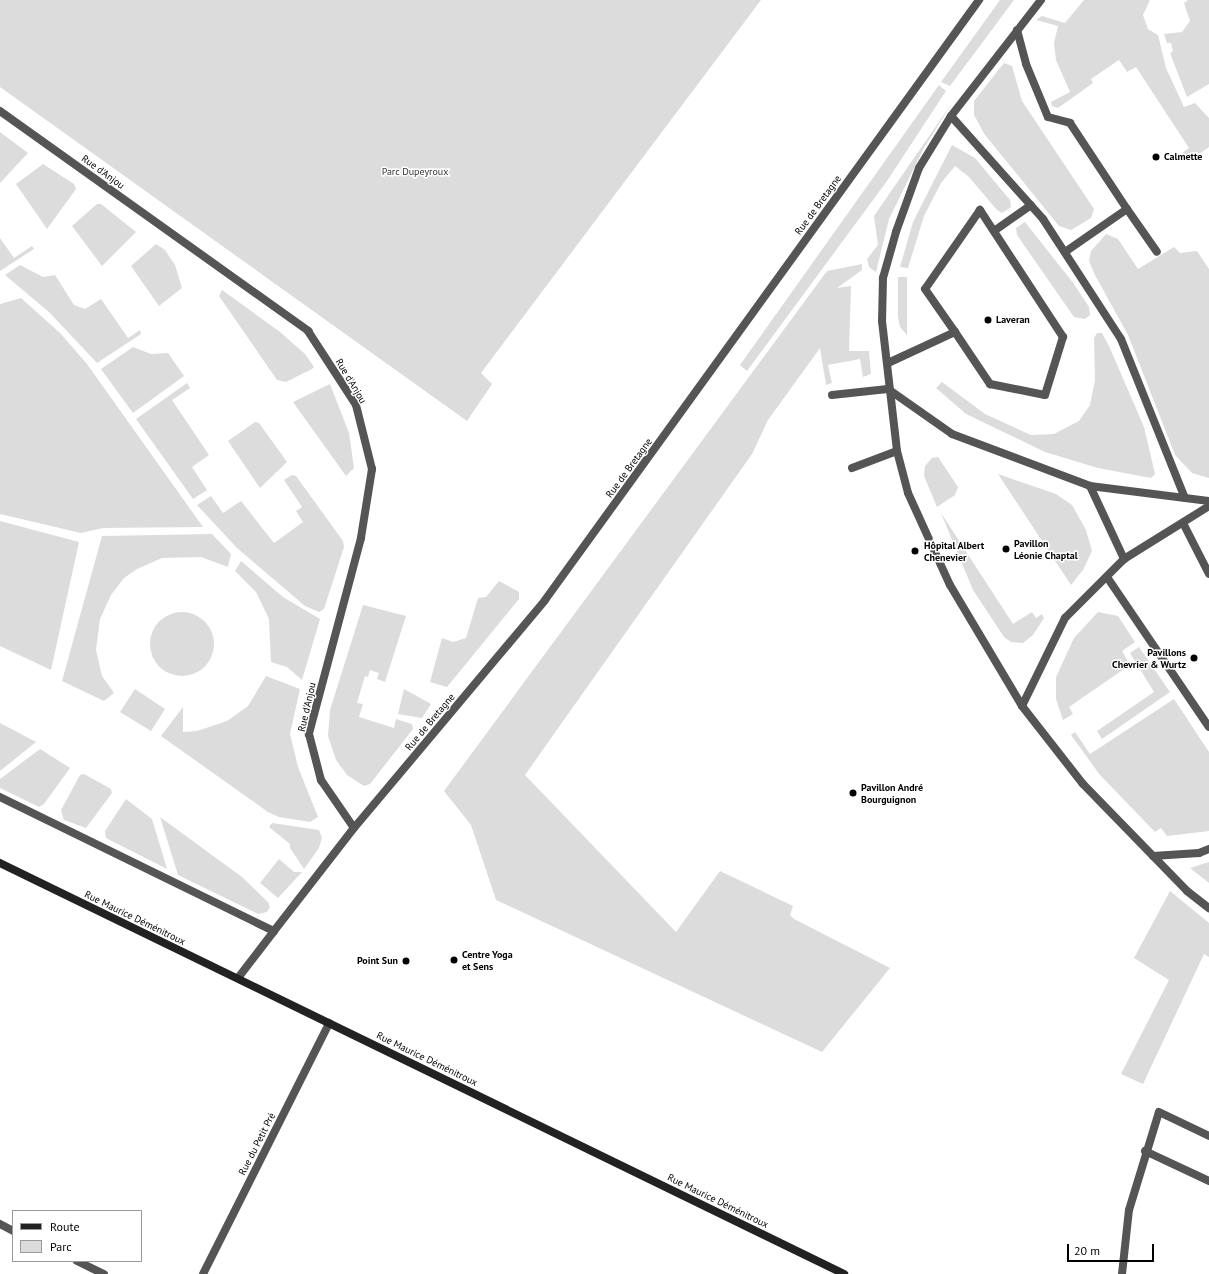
<!DOCTYPE html>
<meta charset="utf-8">
<style>
body{margin:0}
#map{position:relative;width:1209px;height:1274px;overflow:hidden;background:#fff;font-family:"PT Sans",sans-serif}
div>[style]{position:absolute}
.green>*{inset:0;background:#dcdcdc}
.round{border-radius:50%}
.lane>*{height:8px;margin:-4px;padding:0 4px;transform-origin:4px;border-radius:4px;background:#555}
.street>*{height:8px;margin:-4px;padding:0 4px;transform-origin:4px;border-radius:4px;background:#555}
.secondary>*{height:8px;margin:-4px;padding:0 4px;transform-origin:4px;border-radius:4px;background:#222}
.dots>*{width:11px;height:11px;translate:-50% -50%;box-sizing:border-box;border:2px solid #fff;border-radius:50%}
span{translate:-50% -50%;white-space:nowrap;text-align:center;line-height:1.15;-webkit-text-stroke:3px #fff;paint-order:stroke}
.poi-label{font-size:10px;color:#000;font-weight:700}
.left{translate:0 -50%;text-align:left}
.right{translate:-100% -50%;text-align:right}
.street-label{font-size:10px;color:#000}
.park-label{font-size:10px;color:#333}
.legend{position:absolute;left:12px;top:1210px;width:130px;height:52px;box-sizing:border-box;background:#fff;border:1px solid #999;margin:0;padding:5px 7px;list-style:none;font-size:12px;color:#000}
.legend li{display:flex;align-items:center;gap:8px;height:20px}
.legend b{width:20px;border:1px solid #999}
.scale{position:absolute;left:1067px;top:1244px;width:87px;height:18px;box-sizing:border-box;border:2px solid #000;border-top:0;padding-left:5px;font-size:12px;line-height:14px;white-space:nowrap;color:#000;-webkit-text-stroke:3px #fff;paint-order:stroke}
</style>
<div id="map">
<div class="green">
<i style="clip-path:polygon(0 0,761px 0,481px 373px,492px 384px,467px 421px,0 87px)"></i>
<i style="clip-path:polygon(1000px 0,1014px 0,950px 86px,941px 82px)"></i>
<i style="clip-path:polygon(1084px 0,1150px 0,1143px 15px,1148px 29px,1158px 35px,1166px 68px,1184px 107px,1195px 103px,1209px 118px,1209px 147px,1188px 162px,1182px 153px,1189px 148px,1136px 67px,1127px 72px,1119px 60px,1091px 79px,1093px 83px,1058px 108px,1052px 106px,1051px 102px,1070px 92px,1056px 60px,1054px 43px,1058px 26px,1036px 20px,1042px 16px,1065px 23px)"></i>
<i style="clip-path:polygon(1188px 0,1209px 0,1209px 84px,1187px 97px,1170px 53px,1173px 51px,1171px 43px,1167px 43px,1164px 34px,1182px 32px,1190px 21px,1184px 3px)"></i>
<i style="clip-path:polygon(1004px 63px,1012px 66px,1022px 101px,1094px 209px,1091px 218px,1071px 230px,1059px 226px,985px 135px,974px 115px,974px 101px)"></i>
<i style="clip-path:polygon(939px 85px,946px 91px,887px 181px,747px 371px,740px 365px)"></i>
<i style="clip-path:polygon(954px 100px,924px 148px,889px 219px,876px 272px,869px 267px,867px 259px,878px 245px,874px 216px)"></i>
<i style="clip-path:polygon(0 132px,28px 153px,0 183px)"></i>
<i style="clip-path:polygon(952px 145px,975px 158px,1010px 200px,1011px 207px,1002px 213px,997px 210px,969px 177px,955px 166px,941px 183px,924px 216px,908px 268px,900px 267px,913px 222px)"></i>
<i style="clip-path:polygon(43px 164px,74px 184px,76px 189px,47px 229px,16px 184px)"></i>
<i style="clip-path:polygon(97px 204px,101px 204px,136px 232px,102px 266px,72px 226px)"></i>
<i style="clip-path:polygon(1025px 222px,1074px 284px,1089px 307px,1090px 315px,1085px 319px,1074px 317px,1017px 235px,1016px 228px)"></i>
<i style="clip-path:polygon(1106px 234px,1118px 239px,1138px 269px,1174px 247px,1180px 253px,1197px 251px,1209px 269px,1209px 478px,1192px 473px,1175px 455px,1128px 335px,1095px 275px,1089px 261px,1091px 251px)"></i>
<i style="clip-path:polygon(0 238px,14px 258px,32px 246px,34px 249px,0 271px)"></i>
<i style="clip-path:polygon(156px 244px,165px 250px,175px 265px,182px 288px,159px 306px,131px 266px)"></i>
<i style="clip-path:polygon(862px 264px,862px 270px,837px 288px,851px 286px,849px 351px,869px 351px,871px 374px,863px 377px,860px 359px,828px 365px,832px 383px,826px 385px,820px 348px,768px 420px,752px 454px,525px 775px,676px 932px,720px 871px,793px 906px,790px 915px,794px 919px,890px 968px,822px 1052px,496px 900px,471px 825px,444px 791px,827px 271px)"></i>
<i style="clip-path:polygon(20px 265px,43px 277px,55px 275px,74px 305px,85px 309px,101px 299px,128px 338px,140px 330px,141px 334px,97px 363px,49px 312px,5px 275px)"></i>
<i style="clip-path:polygon(898px 277px,907px 277px,907px 335px,900px 327px,898px 317px)"></i>
<i style="clip-path:polygon(222px 290px,280px 332px,305px 354px,314px 367px,312px 369px,286px 382px,277px 380px,219px 296px)"></i>
<i style="clip-path:polygon(21px 298px,60px 333px,87px 364px,203px 527px,103px 528px,81px 533px,0 514px,0 304px)"></i>
<i style="clip-path:polygon(1097px 333px,1102px 333px,1109px 346px,1144px 427px,1155px 474px,1151px 478px,1098px 468px,1045px 452px,966px 414px,936px 388px,942px 382px,985px 414px,1031px 435px,1054px 434px,1079px 421px,1090px 405px,1095px 380px,1094px 338px)"></i>
<i style="clip-path:polygon(133px 347px,151px 354px,168px 353px,184px 376px,133px 413px,101px 369px)"></i>
<i style="clip-path:polygon(187px 383px,190px 388px,172px 400px,209px 455px,192px 467px,207px 490px,193px 499px,136px 419px)"></i>
<i style="clip-path:polygon(330px 384px,349px 433px,354px 468px,346px 476px,293px 402px)"></i>
<i style="clip-path:polygon(255px 422px,259px 423px,287px 462px,260px 488px,228px 441px)"></i>
<i style="clip-path:polygon(938px 457px,958px 487px,955px 495px,937px 507px,924px 476px,925px 466px,932px 458px)"></i>
<i style="clip-path:polygon(998px 474px,1056px 494px,1072px 505px,1086px 530px,1092px 551px,1083px 570px,1071px 585px)"></i>
<i style="clip-path:polygon(292px 475px,296px 476px,343px 541px,344px 547px,324px 609px,319px 612px,305px 606px,237px 548px,197px 505px,211px 496px,223px 513px,241px 501px,274px 543px,303px 522px,296px 511px,302px 507px,284px 480px)"></i>
<i style="clip-path:polygon(941px 513px,1013px 624px,1032px 612px,1036px 618px,1042px 614px,1044px 618px,1033px 635px,1023px 643px,1011px 642px,1004px 637px,973px 590px)"></i>
<i style="clip-path:polygon(0 521px,79px 542px,51px 670px,0 646px)"></i>
<i style="clip-path:polygon(212px 534px,231px 554px,228px 567px,201px 557px,162px 558px,137px 569px,124px 578px,111px 595px,100px 619px,96px 650px,102px 676px,114px 693px,104px 701px,62px 681px,102px 536px)"></i>
<i style="clip-path:polygon(241px 561px,283px 597px,320px 619px,302px 680px,287px 667px,271px 662px,269px 619px,256px 592px,235px 571px)"></i>
<i style="clip-path:polygon(499px 581px,519px 592px,519px 599px,447px 687px,430px 682px,442px 638px,453px 642px,466px 638px,478px 598px,486px 597px)"></i>
<i style="clip-path:polygon(363px 605px,406px 616px,385px 682px,377px 679px,379px 673px,370px 670px,368px 677px,365px 676px,357px 703px,363px 704px,359px 717px,394px 728px,396px 719px,412px 724px,413px 729px,370px 784px,364px 786px,347px 775px,336px 760px,328px 736px,330px 710px)"></i>
<i class="round" style="left:150px;top:612px;width:64px;height:64px"></i>
<i style="clip-path:polygon(1098px 612px,1118px 616px,1135px 642px,1122px 651px,1130px 665px,1069px 707px,1073px 714px,1063px 720px,1056px 699px,1056px 677px,1074px 638px)"></i>
<i style="clip-path:polygon(1139px 647px,1170px 692px,1102px 739px,1097px 731px,1154px 692px,1130px 653px)"></i>
<i style="clip-path:polygon(266px 676px,300px 689px,290px 734px,298px 767px,318px 817px,310px 822px,279px 817px,268px 812px,161px 736px,183px 707px,183px 732px,197px 731px,227px 721px,248px 706px)"></i>
<i style="clip-path:polygon(135px 689px,165px 709px,151px 731px,120px 712px)"></i>
<i style="clip-path:polygon(404px 689px,431px 704px,422px 718px,398px 714px)"></i>
<i style="clip-path:polygon(1174px 699px,1209px 752px,1209px 831px,1167px 836px,1161px 828px,1155px 832px,1100px 775px,1071px 735px,1075px 732px,1090px 754px)"></i>
<i style="clip-path:polygon(0 723px,36px 742px,0 771px)"></i>
<i style="clip-path:polygon(40px 749px,70px 768px,44px 804px,39px 807px,0 788px,0 779px)"></i>
<i style="clip-path:polygon(84px 774px,111px 789px,112px 793px,86px 828px,64px 820px,61px 810px,80px 775px)"></i>
<i style="clip-path:polygon(126px 799px,152px 819px,167px 869px,106px 838px,105px 831px)"></i>
<i style="clip-path:polygon(160px 817px,242px 877px,268px 902px,270px 907px,267px 912px,258px 914px,178px 875px)"></i>
<i style="clip-path:polygon(272px 823px,319px 830px,322px 838px,319px 848px,304px 869px,290px 848px,290px 844px,269px 827px)"></i>
<i style="clip-path:polygon(279px 859px,294px 872px,302px 872px,278px 898px,260px 883px)"></i>
<i style="clip-path:polygon(1209px 862px,1209px 883px,1190px 868px)"></i>
<i style="clip-path:polygon(1170px 891px,1209px 923px,1209px 957px,1204px 954px,1143px 1084px,1121px 1074px,1169px 980px,1134px 958px)"></i>
</div>
<div class="lane">
<i style="left:1041px;top:0;width:147px;rotate:127.8deg"></i>
<i style="left:951px;top:116px;width:61px;rotate:121.6deg"></i>
<i style="left:919px;top:168px;width:68px;rotate:109.8deg"></i>
<i style="left:896px;top:232px;width:48px;rotate:105.8deg"></i>
<i style="left:883px;top:278px;width:43px;rotate:91.3deg"></i>
<i style="left:882px;top:321px;width:131px;rotate:83.4deg"></i>
<i style="left:897px;top:451px;width:43px;rotate:75.3deg"></i>
<i style="left:908px;top:493px;width:101px;rotate:65.5deg"></i>
<i style="left:950px;top:585px;width:141px;rotate:59.2deg"></i>
<i style="left:1022px;top:706px;width:99px;rotate:52deg"></i>
<i style="left:1083px;top:784px;width:149px;rotate:45.8deg"></i>
<i style="left:1187px;top:891px;width:28px;rotate:38deg"></i>
<i style="left:1017px;top:30px;width:35px;rotate:75deg"></i>
<i style="left:1026px;top:64px;width:57px;rotate:67.5deg"></i>
<i style="left:1048px;top:117px;width:23px;rotate:15deg"></i>
<i style="left:1070px;top:123px;width:103px;rotate:56.5deg"></i>
<i style="left:1127px;top:209px;width:75px;rotate:145.3deg"></i>
<i style="left:951px;top:116px;width:138px;rotate:48.2deg"></i>
<i style="left:1043px;top:219px;width:143px;rotate:57deg"></i>
<i style="left:1121px;top:339px;width:171px;rotate:68.1deg"></i>
<i style="left:1127px;top:209px;width:52px;rotate:55.1deg"></i>
<i style="left:994px;top:231px;width:45px;rotate:-35.1deg"></i>
<i style="left:888px;top:363px;width:74px;rotate:-24.8deg"></i>
<i style="left:955px;top:332px;width:63px;rotate:56.1deg"></i>
<i style="left:990px;top:384px;width:56px;rotate:11.3deg"></i>
<i style="left:1045px;top:395px;width:61px;rotate:-72.8deg"></i>
<i style="left:1063px;top:337px;width:152px;rotate:-123.2deg"></i>
<i style="left:980px;top:210px;width:96px;rotate:124.8deg"></i>
<i style="left:925px;top:289px;width:52px;rotate:55.1deg"></i>
<i style="left:832px;top:395px;width:56px;rotate:-6.1deg"></i>
<i style="left:888px;top:389px;width:78px;rotate:35.1deg"></i>
<i style="left:952px;top:434px;width:147px;rotate:20.6deg"></i>
<i style="left:1090px;top:486px;width:120px;rotate:7.2deg"></i>
<i style="left:852px;top:468px;width:48px;rotate:-20.7deg"></i>
<i style="left:1090px;top:486px;width:81px;rotate:65deg"></i>
<i style="left:1124px;top:559px;width:100px;rotate:-31.9deg"></i>
<i style="left:1183px;top:523px;width:57px;rotate:63deg"></i>
<i style="left:1107px;top:577px;width:181px;rotate:55.8deg"></i>
<i style="left:1022px;top:706px;width:98px;rotate:-64deg"></i>
<i style="left:1065px;top:618px;width:83px;rotate:-45deg"></i>
<i style="left:1153px;top:856px;width:46px;rotate:-3.7deg"></i>
<i style="left:1199px;top:853px;width:11px;rotate:-22deg"></i>
<i style="left:238px;top:978px;width:59px;rotate:-52.5deg"></i>
<i style="left:1145px;top:1151px;width:71px;rotate:25.1deg"></i>
<i style="left:203px;top:1274px;width:281px;rotate:-63.3deg"></i>
<i style="left:1122px;top:1274px;width:64px;rotate:-83.8deg"></i>
<i style="left:1129px;top:1210px;width:102px;rotate:-73deg"></i>
<i style="left:1159px;top:1112px;width:55px;rotate:25.6deg"></i>
</div>
<div class="street">
<i style="left:0;top:111px;width:379px;rotate:35.5deg"></i>
<i style="left:308px;top:331px;width:88px;rotate:57deg"></i>
<i style="left:356px;top:405px;width:66px;rotate:76deg"></i>
<i style="left:372px;top:469px;width:70px;rotate:99.1deg"></i>
<i style="left:361px;top:538px;width:203px;rotate:104.9deg"></i>
<i style="left:309px;top:734px;width:48px;rotate:75.4deg"></i>
<i style="left:321px;top:780px;width:58px;rotate:55.5deg"></i>
<i style="left:0;top:797px;width:305px;rotate:26.1deg"></i>
<i style="left:274px;top:931px;width:130px;rotate:-52.2deg"></i>
<i style="left:354px;top:828px;width:297px;rotate:-50deg"></i>
<i style="left:545px;top:600px;width:741px;rotate:-54.12deg"></i>
<i style="left:0;top:1224px;width:15px;rotate:28deg"></i>
<i style="left:77px;top:1261px;width:30px;rotate:26deg"></i>
</div>
<div class="secondary">
<i style="left:0;top:863px;width:939px;rotate:25.96deg"></i>
</div>
<div class="dots">
<i style="left:1156px;top:157px;background:#000"></i>
<i style="left:988px;top:320px;background:#000"></i>
<i style="left:1006px;top:549px;background:#000"></i>
<i style="left:915px;top:551px;background:#000"></i>
<i style="left:1194px;top:658px;background:#000"></i>
<i style="left:853px;top:793px;background:#000"></i>
<i style="left:454px;top:960px;background:#000"></i>
<i style="left:406px;top:961px;background:#000"></i>
</div>
<div class="poi-label">
<span class="left" style="left:1164px;top:157px">Calmette</span>
<span class="left" style="left:996px;top:320px">Laveran</span>
<span class="left" style="left:1014px;top:549px">Pavillon<br>Léonie Chaptal</span>
<span class="left" style="left:924px;top:551px">Hôpital Albert<br>Chenevier</span>
<span class="right" style="left:1186px;top:658px">Pavillons<br>Chevrier &amp; Wurtz</span>
<span class="left" style="left:861px;top:793px">Pavillon André<br>Bourguignon</span>
<span class="left" style="left:462px;top:960px">Centre Yoga<br>et Sens</span>
<span class="right" style="left:398px;top:961px">Point Sun</span>
</div>
<div class="street-label">
<span style="left:103px;top:172px;rotate:36deg">Rue d'Anjou</span>
<span style="left:818px;top:205px;rotate:-54deg">Rue de Bretagne</span>
<span style="left:351px;top:381px;rotate:59deg">Rue d'Anjou</span>
<span style="left:629px;top:468px;rotate:-54deg">Rue de Bretagne</span>
<span style="left:307px;top:707px;rotate:-77deg">Rue d'Anjou</span>
<span style="left:430px;top:722px;rotate:-50deg">Rue de Bretagne</span>
<span style="left:135px;top:918px;rotate:26deg">Rue Maurice Déménitroux</span>
<span style="left:427px;top:1059px;rotate:26deg">Rue Maurice Déménitroux</span>
<span style="left:257px;top:1144px;rotate:-63deg">Rue du Petit Pré</span>
<span style="left:718px;top:1201px;rotate:26deg">Rue Maurice Déménitroux</span>
</div>
<div class="park-label">
<span style="left:415px;top:172px">Parc Dupeyroux</span>
</div>
<ul class="legend">
<li><b style="height:5px;background:#222"></b>Route</li>
<li><b style="height:11px;background:#dcdcdc"></b>Parc</li>
</ul>
<div class="scale">20 m</div>
</div>
